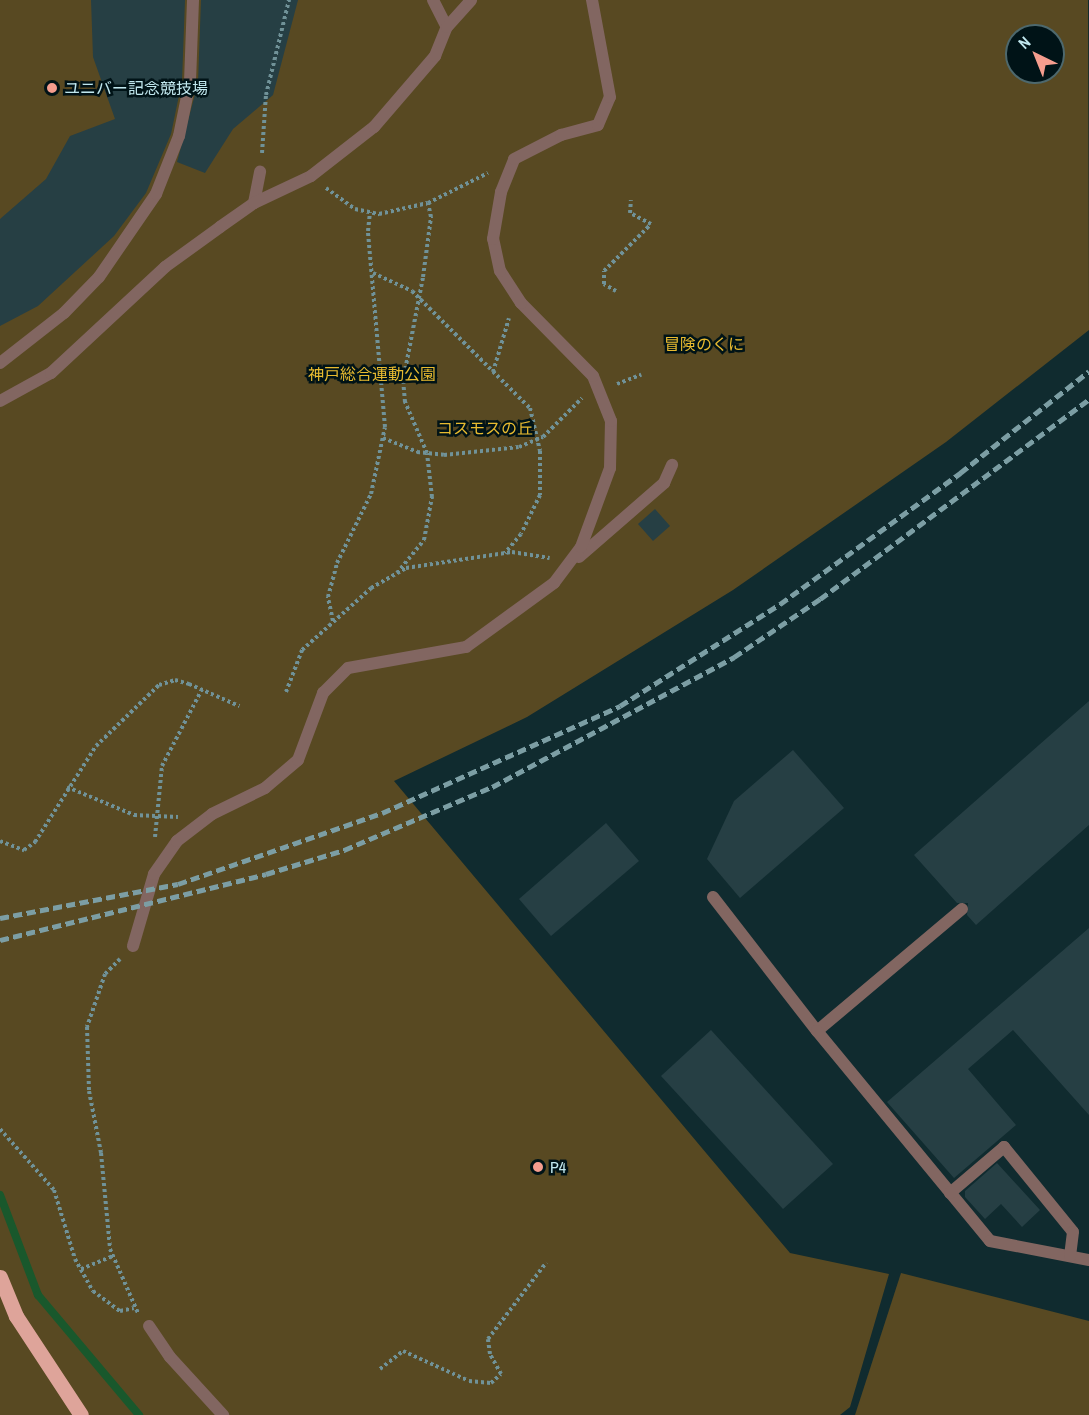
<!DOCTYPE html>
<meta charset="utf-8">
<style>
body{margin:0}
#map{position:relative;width:1089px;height:1415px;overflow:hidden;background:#102b2f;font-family:"Archivo Narrow","Noto Sans JP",sans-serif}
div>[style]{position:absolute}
.green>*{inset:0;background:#584922}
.stream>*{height:8px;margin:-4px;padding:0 4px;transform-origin:4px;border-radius:4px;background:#19582c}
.building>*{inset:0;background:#263f44}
.path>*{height:4px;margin-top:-2px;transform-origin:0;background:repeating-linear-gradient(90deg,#709298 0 3px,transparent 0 6px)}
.lane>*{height:12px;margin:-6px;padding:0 6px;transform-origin:6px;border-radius:6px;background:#826661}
.street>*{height:12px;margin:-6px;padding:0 6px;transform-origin:6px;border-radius:6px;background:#826661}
.primary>*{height:15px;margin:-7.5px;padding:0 7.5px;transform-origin:7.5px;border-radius:7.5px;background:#dea49a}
.rail>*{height:4.5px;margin-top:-2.25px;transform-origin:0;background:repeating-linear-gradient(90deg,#7c9ea4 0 9px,transparent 0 13.5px)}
.dots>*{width:16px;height:16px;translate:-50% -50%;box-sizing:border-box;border:3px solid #001317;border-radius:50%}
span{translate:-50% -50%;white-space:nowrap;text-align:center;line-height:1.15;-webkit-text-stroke:5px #001317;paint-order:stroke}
.poi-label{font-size:16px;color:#c0e7ee}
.left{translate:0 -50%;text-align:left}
.park-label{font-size:16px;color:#e8bb30}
.north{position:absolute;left:1005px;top:24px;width:60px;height:60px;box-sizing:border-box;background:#001317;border:2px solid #4d686d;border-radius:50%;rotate:317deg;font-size:16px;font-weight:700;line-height:24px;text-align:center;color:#c0e7ee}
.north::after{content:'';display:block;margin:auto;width:21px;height:27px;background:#f59d8e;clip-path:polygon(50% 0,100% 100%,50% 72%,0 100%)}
</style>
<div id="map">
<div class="green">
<i style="clip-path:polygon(evenodd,0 0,1088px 0,1089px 330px,946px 442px,733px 590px,527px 717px,394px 781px,790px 1253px,889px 1274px,850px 1407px,840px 1415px,0 1415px,0 0,1017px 36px,1053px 36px,1053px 72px,1017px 72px,1017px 36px)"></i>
<i style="clip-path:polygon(901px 1273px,1089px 1321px,1089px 1415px,855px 1415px)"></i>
</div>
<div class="stream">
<i style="left:0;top:1195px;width:107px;rotate:69.2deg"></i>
<i style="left:38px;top:1295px;width:157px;rotate:49.9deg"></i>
</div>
<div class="building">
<i style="clip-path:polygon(91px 0,185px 0,182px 81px,171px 134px,146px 193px,114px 236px,38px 306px,0 326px,0 219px,46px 179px,70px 136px,115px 119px,93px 57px)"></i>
<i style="clip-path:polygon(201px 0,298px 0,273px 95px,233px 129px,205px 173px,177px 162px,198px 83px)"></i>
<i style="clip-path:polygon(655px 509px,670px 526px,653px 541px,638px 524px)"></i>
<i style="clip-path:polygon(1089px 701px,1089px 825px,976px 925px,967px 915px,968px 903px,957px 903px,914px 855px)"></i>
<i style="clip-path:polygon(793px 750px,844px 808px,740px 898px,707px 859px,734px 801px)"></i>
<i style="clip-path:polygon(606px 823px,639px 861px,551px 936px,519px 899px)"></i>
<i style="clip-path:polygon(1089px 928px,1089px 1115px,1013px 1030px,968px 1069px,1016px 1125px,954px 1178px,887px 1102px)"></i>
<i style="clip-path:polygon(711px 1030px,833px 1164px,783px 1209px,661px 1076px)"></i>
<i style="clip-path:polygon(997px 1163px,1040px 1210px,1022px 1227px,1001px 1204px,985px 1219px,965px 1197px,965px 1191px)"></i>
</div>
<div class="path">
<i style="left:262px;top:153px;width:58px;rotate:-86.1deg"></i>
<i style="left:266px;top:95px;width:98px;rotate:-76.4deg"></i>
<i style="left:326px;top:188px;width:36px;rotate:36deg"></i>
<i style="left:355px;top:209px;width:25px;rotate:12deg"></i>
<i style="left:379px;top:214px;width:50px;rotate:-12.7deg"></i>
<i style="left:428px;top:203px;width:67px;rotate:-26.6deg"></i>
<i style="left:373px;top:273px;width:43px;rotate:24.8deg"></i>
<i style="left:412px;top:291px;width:166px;rotate:44.8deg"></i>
<i style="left:530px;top:408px;width:44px;rotate:76.9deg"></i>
<i style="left:540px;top:451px;width:44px;rotate:90deg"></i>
<i style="left:540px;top:495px;width:43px;rotate:116deg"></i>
<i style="left:521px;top:534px;width:25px;rotate:130deg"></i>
<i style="left:616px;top:291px;width:14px;rotate:-150deg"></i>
<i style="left:604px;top:284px;width:13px;rotate:-90deg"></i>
<i style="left:604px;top:271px;width:66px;rotate:-45deg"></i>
<i style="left:651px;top:224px;width:24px;rotate:-152deg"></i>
<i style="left:630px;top:213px;width:13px;rotate:-86deg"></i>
<i style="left:493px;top:372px;width:56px;rotate:-73.5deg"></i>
<i style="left:617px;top:384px;width:26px;rotate:-21deg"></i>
<i style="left:383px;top:438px;width:37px;rotate:22deg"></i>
<i style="left:417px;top:452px;width:27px;rotate:6deg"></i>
<i style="left:444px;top:455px;width:75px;rotate:-6.1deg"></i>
<i style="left:519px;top:447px;width:26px;rotate:-23deg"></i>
<i style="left:543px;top:437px;width:55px;rotate:-45deg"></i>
<i style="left:397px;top:573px;width:43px;rotate:-50.7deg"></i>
<i style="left:424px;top:540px;width:44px;rotate:-79.5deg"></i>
<i style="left:432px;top:497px;width:44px;rotate:-96.5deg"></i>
<i style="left:427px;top:453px;width:56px;rotate:-113.3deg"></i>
<i style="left:405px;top:402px;width:21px;rotate:-95deg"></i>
<i style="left:403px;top:381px;width:106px;rotate:-79.1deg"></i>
<i style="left:423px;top:277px;width:61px;rotate:-82.4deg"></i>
<i style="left:431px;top:217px;width:14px;rotate:-102deg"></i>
<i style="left:333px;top:621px;width:25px;rotate:-102deg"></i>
<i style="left:328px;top:597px;width:35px;rotate:-75deg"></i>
<i style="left:337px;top:563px;width:77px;rotate:-63.8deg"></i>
<i style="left:371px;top:494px;width:68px;rotate:-78.2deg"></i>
<i style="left:385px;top:427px;width:197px;rotate:-95deg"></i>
<i style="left:368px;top:231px;width:19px;rotate:-84deg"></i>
<i style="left:286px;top:692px;width:45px;rotate:-69.1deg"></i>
<i style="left:302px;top:650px;width:93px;rotate:-41.9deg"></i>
<i style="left:371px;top:588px;width:40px;rotate:-29.7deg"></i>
<i style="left:406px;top:568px;width:107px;rotate:-8.6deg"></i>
<i style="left:512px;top:552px;width:38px;rotate:9deg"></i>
<i style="left:67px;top:787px;width:73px;rotate:22.7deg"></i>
<i style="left:134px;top:815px;width:44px;rotate:2.6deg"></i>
<i style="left:155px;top:837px;width:71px;rotate:-84.4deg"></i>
<i style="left:162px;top:766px;width:87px;rotate:-62.5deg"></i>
<i style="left:0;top:841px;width:26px;rotate:21deg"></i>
<i style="left:24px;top:850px;width:14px;rotate:-36deg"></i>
<i style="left:35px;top:842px;width:114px;rotate:-57.6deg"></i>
<i style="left:96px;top:746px;width:88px;rotate:-44.1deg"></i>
<i style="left:159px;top:685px;width:17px;rotate:-17deg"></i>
<i style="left:175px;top:680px;width:15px;rotate:16deg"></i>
<i style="left:189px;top:684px;width:55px;rotate:23.7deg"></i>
<i style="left:120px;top:959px;width:21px;rotate:135deg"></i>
<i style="left:105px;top:974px;width:56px;rotate:108.8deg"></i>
<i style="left:87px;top:1027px;width:64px;rotate:88.2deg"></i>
<i style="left:89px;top:1091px;width:63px;rotate:79deg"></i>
<i style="left:101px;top:1153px;width:96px;rotate:84.6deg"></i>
<i style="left:110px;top:1249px;width:70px;rotate:66.4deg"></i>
<i style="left:0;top:1129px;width:81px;rotate:48.5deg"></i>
<i style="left:54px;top:1190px;width:72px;rotate:73.1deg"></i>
<i style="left:75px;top:1259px;width:37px;rotate:61deg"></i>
<i style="left:93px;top:1291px;width:34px;rotate:37deg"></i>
<i style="left:120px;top:1311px;width:14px;rotate:-12deg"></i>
<i style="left:81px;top:1269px;width:35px;rotate:-22deg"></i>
<i style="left:380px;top:1369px;width:29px;rotate:-38deg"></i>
<i style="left:403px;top:1351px;width:72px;rotate:24.4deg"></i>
<i style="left:469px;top:1381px;width:22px;rotate:5deg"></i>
<i style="left:491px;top:1383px;width:13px;rotate:-42deg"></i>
<i style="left:501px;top:1374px;width:23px;rotate:-119deg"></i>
<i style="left:490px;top:1354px;width:15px;rotate:-98deg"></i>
<i style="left:488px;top:1339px;width:96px;rotate:-52.7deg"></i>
</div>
<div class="lane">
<i style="left:254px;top:203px;width:32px;rotate:-79deg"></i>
<i style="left:0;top:363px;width:81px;rotate:-38deg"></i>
<i style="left:64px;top:313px;width:50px;rotate:-45.8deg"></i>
<i style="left:99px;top:277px;width:101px;rotate:-55.5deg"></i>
<i style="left:156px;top:194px;width:62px;rotate:-68.4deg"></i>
<i style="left:179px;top:136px;width:55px;rotate:-78.5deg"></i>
<i style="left:190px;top:82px;width:82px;rotate:-87.9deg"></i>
<i style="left:713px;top:897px;width:170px;rotate:52.2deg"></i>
<i style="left:962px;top:909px;width:189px;rotate:139.9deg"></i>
<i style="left:817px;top:1031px;width:272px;rotate:50.5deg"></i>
<i style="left:990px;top:1241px;width:101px;rotate:10.9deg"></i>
<i style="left:950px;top:1193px;width:71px;rotate:-40.4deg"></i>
<i style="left:1004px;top:1147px;width:109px;rotate:50.9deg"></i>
<i style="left:1073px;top:1232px;width:24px;rotate:97deg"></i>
</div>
<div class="street">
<i style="left:433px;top:0;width:30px;rotate:63deg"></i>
<i style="left:0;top:401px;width:58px;rotate:-28.8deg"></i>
<i style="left:51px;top:373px;width:156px;rotate:-42.9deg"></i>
<i style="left:165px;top:267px;width:68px;rotate:-36deg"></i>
<i style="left:220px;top:227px;width:42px;rotate:-35.2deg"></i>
<i style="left:254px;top:203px;width:63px;rotate:-25.3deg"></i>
<i style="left:311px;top:176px;width:80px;rotate:-37.9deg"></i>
<i style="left:374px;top:127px;width:94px;rotate:-49.3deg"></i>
<i style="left:435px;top:56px;width:31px;rotate:-68deg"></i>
<i style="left:447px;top:27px;width:36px;rotate:-48deg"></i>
<i style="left:579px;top:557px;width:113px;rotate:-41deg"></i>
<i style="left:664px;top:483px;width:20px;rotate:-66deg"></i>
<i style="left:133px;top:946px;width:75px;rotate:-73.7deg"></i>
<i style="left:154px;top:874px;width:40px;rotate:-55.1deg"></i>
<i style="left:177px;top:841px;width:44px;rotate:-37.6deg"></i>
<i style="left:212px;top:814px;width:59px;rotate:-26.1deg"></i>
<i style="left:265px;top:788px;width:43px;rotate:-40.3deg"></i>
<i style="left:298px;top:760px;width:72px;rotate:-69.5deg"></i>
<i style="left:323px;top:693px;width:35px;rotate:-45deg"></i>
<i style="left:348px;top:668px;width:120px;rotate:-10.1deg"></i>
<i style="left:466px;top:647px;width:109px;rotate:-36deg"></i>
<i style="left:554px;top:583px;width:45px;rotate:-53.1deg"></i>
<i style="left:581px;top:547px;width:84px;rotate:-69.8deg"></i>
<i style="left:610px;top:468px;width:47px;rotate:-88.8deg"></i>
<i style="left:611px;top:421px;width:48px;rotate:-111.8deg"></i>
<i style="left:593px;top:376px;width:103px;rotate:-134.6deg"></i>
<i style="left:521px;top:303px;width:38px;rotate:-123deg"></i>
<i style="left:500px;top:271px;width:33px;rotate:-102deg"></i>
<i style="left:493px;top:239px;width:48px;rotate:-80.3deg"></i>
<i style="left:501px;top:192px;width:35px;rotate:-68deg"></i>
<i style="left:514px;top:159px;width:53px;rotate:-27.1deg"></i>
<i style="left:561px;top:135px;width:38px;rotate:-15deg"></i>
<i style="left:598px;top:125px;width:30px;rotate:-67deg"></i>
<i style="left:610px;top:97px;width:99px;rotate:-100.5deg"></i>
<i style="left:149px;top:1326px;width:37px;rotate:56deg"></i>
<i style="left:170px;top:1357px;width:79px;rotate:47.6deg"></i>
</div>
<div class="primary">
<i style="left:0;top:1277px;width:42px;rotate:67.7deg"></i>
<i style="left:16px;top:1316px;width:118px;rotate:56.7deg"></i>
</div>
<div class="rail">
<i style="left:0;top:918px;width:181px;rotate:-10.8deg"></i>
<i style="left:178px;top:884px;width:216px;rotate:-19.2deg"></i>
<i style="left:382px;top:813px;width:261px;rotate:-24.2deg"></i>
<i style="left:620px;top:706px;width:190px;rotate:-32.5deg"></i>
<i style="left:780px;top:604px;width:223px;rotate:-36deg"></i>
<i style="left:960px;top:473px;width:164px;rotate:-38.3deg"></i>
<i style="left:0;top:940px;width:274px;rotate:-13.9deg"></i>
<i style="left:266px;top:874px;width:82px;rotate:-17.1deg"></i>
<i style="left:344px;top:850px;width:161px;rotate:-23.1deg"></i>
<i style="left:492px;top:787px;width:275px;rotate:-28.2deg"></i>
<i style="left:734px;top:657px;width:104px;rotate:-34deg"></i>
<i style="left:820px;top:599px;width:335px;rotate:-36.6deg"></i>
</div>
<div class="dots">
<i style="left:52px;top:88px;background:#f59d8e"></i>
<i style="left:538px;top:1167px;background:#f59d8e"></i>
</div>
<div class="poi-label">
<span class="left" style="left:64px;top:88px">ユニバー記念競技場</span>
<span class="left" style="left:550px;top:1167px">P4</span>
</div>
<div class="park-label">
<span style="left:704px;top:344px">冒険のくに</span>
<span style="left:372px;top:374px">神戸総合運動公園</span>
<span style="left:485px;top:428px">コスモスの丘</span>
</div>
<div class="north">N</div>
</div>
